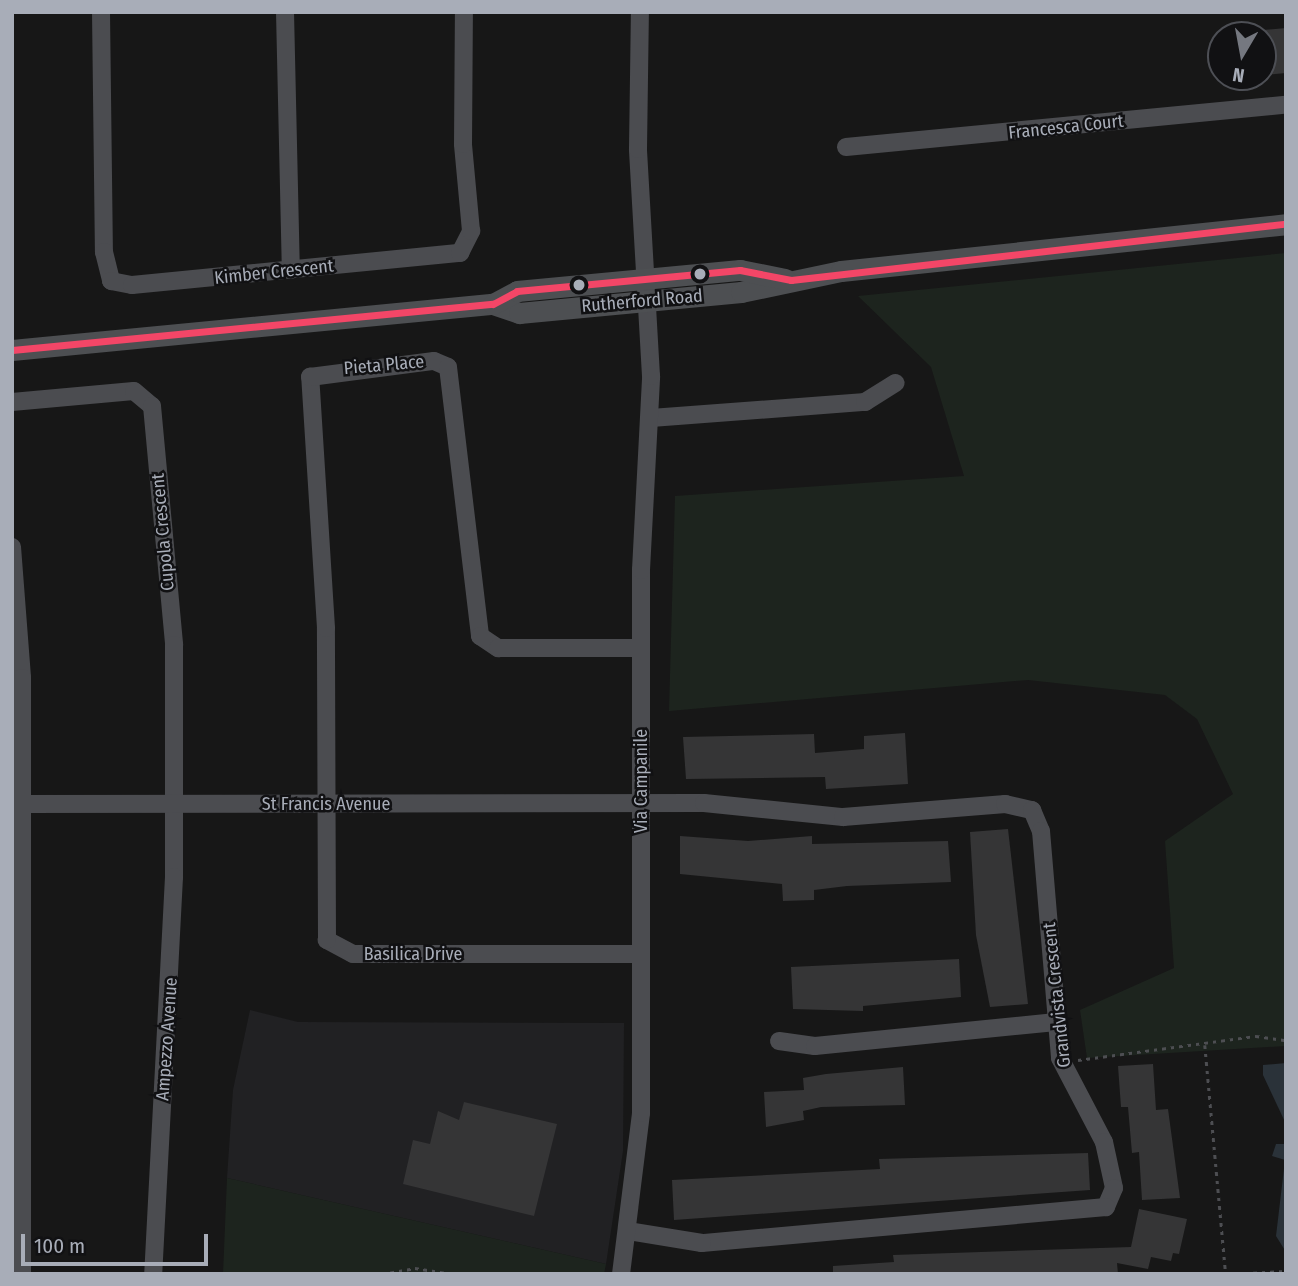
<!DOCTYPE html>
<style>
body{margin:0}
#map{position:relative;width:1298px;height:1286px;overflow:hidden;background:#171717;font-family:"Fira Sans Condensed",sans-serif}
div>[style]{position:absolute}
.built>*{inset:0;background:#212123}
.green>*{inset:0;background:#1d241e}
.water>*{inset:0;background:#2a3239}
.building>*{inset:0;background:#353536}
.path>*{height:2.5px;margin-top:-1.25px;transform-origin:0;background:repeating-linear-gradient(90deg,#4d4e52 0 3.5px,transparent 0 8.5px)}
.minor>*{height:18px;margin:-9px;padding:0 9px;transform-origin:9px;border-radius:9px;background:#4b4c50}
.major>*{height:21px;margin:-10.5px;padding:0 10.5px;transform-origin:10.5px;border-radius:10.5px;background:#4d4f52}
.bus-1>*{height:7px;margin:-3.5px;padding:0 3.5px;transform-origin:3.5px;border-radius:3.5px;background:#f34667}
.dots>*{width:19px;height:19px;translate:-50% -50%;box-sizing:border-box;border:4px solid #111113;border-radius:50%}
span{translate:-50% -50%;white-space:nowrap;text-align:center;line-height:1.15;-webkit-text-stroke:5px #111113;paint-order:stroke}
.street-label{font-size:18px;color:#a8adb8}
.frame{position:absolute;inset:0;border:14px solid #a8adb8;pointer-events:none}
.north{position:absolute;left:1207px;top:21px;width:70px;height:70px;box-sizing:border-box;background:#111113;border:2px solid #4d4f55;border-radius:50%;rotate:190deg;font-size:19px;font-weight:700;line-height:28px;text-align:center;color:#a8adb8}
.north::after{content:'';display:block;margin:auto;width:24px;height:32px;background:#757880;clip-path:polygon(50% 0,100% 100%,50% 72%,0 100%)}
.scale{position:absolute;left:21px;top:1234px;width:187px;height:32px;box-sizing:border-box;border:4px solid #a8adb8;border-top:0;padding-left:9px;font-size:21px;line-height:24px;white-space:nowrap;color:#a8adb8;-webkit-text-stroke:5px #111113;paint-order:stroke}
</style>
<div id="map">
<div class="built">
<i style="clip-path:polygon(250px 1010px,298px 1022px,624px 1023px,623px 1151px,606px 1264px,227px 1178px,233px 1090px)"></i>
</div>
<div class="green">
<i style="clip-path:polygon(1286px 253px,1286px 1046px,1087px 1058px,1080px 1010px,1174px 968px,1165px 841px,1233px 794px,1197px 719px,1165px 695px,1028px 680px,669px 711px,675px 496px,964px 476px,931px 367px,858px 296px)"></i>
<i style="clip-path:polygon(227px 1178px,606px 1264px,604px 1274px,223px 1274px)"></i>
</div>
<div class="water">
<i style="clip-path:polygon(1286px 1063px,1286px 1124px,1263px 1075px,1263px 1065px)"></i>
<i style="clip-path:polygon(1276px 1144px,1286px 1144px,1286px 1252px,1276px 1236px,1285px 1160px,1272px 1156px)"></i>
</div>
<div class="building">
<i style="clip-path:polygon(1286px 28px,1286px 73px,1263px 75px,1263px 30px)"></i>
<i style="clip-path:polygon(905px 733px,908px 784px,826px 789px,825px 777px,686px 779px,683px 737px,814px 734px,815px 753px,864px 749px,864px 736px)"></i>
<i style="clip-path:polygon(1008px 829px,1028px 1004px,990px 1007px,976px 935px,970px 832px)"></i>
<i style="clip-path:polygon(680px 836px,748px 841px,812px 836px,812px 844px,948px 841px,951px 882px,847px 886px,814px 890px,814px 900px,783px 901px,782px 884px,680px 874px)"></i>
<i style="clip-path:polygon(959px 959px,961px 997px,863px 1006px,863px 1011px,793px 1009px,791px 967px)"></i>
<i style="clip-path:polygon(1153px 1064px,1156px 1110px,1168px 1109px,1180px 1198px,1142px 1200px,1139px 1152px,1132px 1153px,1128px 1107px,1121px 1107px,1118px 1066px)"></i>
<i style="clip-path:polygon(903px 1067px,905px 1105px,821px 1107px,803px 1111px,804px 1120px,766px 1127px,764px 1092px,804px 1090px,803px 1078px,826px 1074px)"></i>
<i style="clip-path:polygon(464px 1102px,557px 1124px,534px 1216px,403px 1184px,413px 1140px,430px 1144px,438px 1111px,459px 1120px)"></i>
<i style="clip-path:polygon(1088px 1153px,1090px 1190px,674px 1220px,672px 1180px,880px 1169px,879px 1159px)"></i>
<i style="clip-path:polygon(1139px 1209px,1187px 1219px,1179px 1254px,1173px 1253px,1171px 1261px,1151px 1257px,1148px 1269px,1117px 1263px,1118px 1274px,833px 1274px,833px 1266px,894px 1262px,893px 1255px,1131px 1247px)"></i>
</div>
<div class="path">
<i style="left:1205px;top:1045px;width:230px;rotate:84.8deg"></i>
<i style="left:1078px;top:1060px;width:180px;rotate:-7.7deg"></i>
<i style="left:1256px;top:1036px;width:30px;rotate:8deg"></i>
<i style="left:382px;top:1274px;width:34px;rotate:-10deg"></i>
<i style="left:415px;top:1268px;width:38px;rotate:9deg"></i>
<i style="left:1228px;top:1274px;width:58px;rotate:-3deg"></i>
</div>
<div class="minor">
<i style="left:101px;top:12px;width:240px;rotate:89.3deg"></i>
<i style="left:104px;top:252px;width:30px;rotate:76deg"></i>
<i style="left:111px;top:281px;width:21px;rotate:11deg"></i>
<i style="left:132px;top:285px;width:330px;rotate:-5.6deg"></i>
<i style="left:460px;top:253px;width:25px;rotate:-63deg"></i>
<i style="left:471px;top:231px;width:87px;rotate:-95.3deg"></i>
<i style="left:463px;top:144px;width:132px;rotate:-89.6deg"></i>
<i style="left:285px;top:12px;width:258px;rotate:88.7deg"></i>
<i style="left:846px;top:147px;width:442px;rotate:-5.5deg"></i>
<i style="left:12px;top:402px;width:122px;rotate:-5.2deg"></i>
<i style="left:134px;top:391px;width:23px;rotate:40deg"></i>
<i style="left:152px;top:406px;width:240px;rotate:84.7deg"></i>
<i style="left:174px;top:645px;width:232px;rotate:90deg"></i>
<i style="left:174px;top:877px;width:398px;rotate:93deg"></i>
<i style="left:651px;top:418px;width:215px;rotate:-4.3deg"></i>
<i style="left:865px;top:402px;width:36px;rotate:-32deg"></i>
<i style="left:12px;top:547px;width:131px;rotate:85.6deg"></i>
<i style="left:22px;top:678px;width:596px;rotate:90deg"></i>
<i style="left:12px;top:804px;width:692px;rotate:-0.08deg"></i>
<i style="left:704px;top:803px;width:140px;rotate:5.8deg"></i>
<i style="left:843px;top:817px;width:163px;rotate:-4.6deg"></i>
<i style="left:1005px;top:804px;width:28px;rotate:13deg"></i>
<i style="left:1032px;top:810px;width:23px;rotate:67deg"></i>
<i style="left:1041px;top:831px;width:228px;rotate:85.2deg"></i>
<i style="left:1060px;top:1058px;width:95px;rotate:62.4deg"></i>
<i style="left:1104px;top:1142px;width:47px;rotate:77.7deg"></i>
<i style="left:1114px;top:1188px;width:21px;rotate:113deg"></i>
<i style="left:1106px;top:1207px;width:406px;rotate:174.9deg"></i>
<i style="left:702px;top:1243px;width:74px;rotate:-170.7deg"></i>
<i style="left:640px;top:954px;width:287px;rotate:180deg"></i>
<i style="left:353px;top:954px;width:30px;rotate:-152deg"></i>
<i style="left:327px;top:940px;width:312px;rotate:-90.2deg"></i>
<i style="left:326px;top:628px;width:252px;rotate:-93.6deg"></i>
<i style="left:310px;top:377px;width:125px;rotate:-7.4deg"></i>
<i style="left:434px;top:361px;width:15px;rotate:23deg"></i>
<i style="left:448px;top:367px;width:271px;rotate:83.2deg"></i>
<i style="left:480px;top:636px;width:22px;rotate:34deg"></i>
<i style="left:498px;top:648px;width:143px"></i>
<i style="left:779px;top:1041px;width:36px;rotate:8deg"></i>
<i style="left:815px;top:1046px;width:242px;rotate:-5.7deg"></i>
<i style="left:621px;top:1274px;width:162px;rotate:-82.9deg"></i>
<i style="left:641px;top:1113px;width:543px;rotate:-90deg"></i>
<i style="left:641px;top:570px;width:194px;rotate:-87deg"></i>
<i style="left:651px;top:376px;width:227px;rotate:-93.3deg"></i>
<i style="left:638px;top:149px;width:137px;rotate:-89.2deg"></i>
</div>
<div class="major">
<i style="left:493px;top:304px;width:28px;rotate:19deg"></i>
<i style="left:519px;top:313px;width:223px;rotate:-5.4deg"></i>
<i style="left:741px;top:292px;width:102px;rotate:-11.9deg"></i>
<i style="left:841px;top:271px;width:447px;rotate:-6deg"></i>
<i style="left:12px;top:350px;width:483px;rotate:-5.5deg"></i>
<i style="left:493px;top:304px;width:27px;rotate:-28deg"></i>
<i style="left:517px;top:291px;width:224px;rotate:-5.4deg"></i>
<i style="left:740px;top:270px;width:46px;rotate:11.3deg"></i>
</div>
<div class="bus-1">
<i style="left:12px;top:350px;width:483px;rotate:-5.5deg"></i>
<i style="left:493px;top:304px;width:27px;rotate:-28deg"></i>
<i style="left:517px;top:291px;width:224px;rotate:-5.4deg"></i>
<i style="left:740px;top:270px;width:52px;rotate:11.1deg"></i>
<i style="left:791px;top:280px;width:498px;rotate:-6.5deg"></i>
</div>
<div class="dots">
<i style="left:700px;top:274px;background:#a8adb8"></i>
<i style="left:579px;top:285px;background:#a8adb8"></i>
</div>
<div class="street-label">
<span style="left:1066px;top:127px;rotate:-6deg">Francesca Court</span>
<span style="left:274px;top:272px;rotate:-6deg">Kimber Crescent</span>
<span style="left:642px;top:301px;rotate:-5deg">Rutherford Road</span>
<span style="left:384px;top:365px;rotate:-5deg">Pieta Place</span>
<span style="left:163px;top:532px;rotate:-95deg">Cupola Crescent</span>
<span style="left:641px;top:781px;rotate:-90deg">Via Campanile</span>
<span style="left:326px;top:804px">St Francis Avenue</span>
<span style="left:413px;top:954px">Basilica Drive</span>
<span style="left:1057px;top:995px;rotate:-96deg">Grandvista Crescent</span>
<span style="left:167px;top:1039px;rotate:-86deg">Ampezzo Avenue</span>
</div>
<div class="frame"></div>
<div class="north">N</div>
<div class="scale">100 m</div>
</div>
